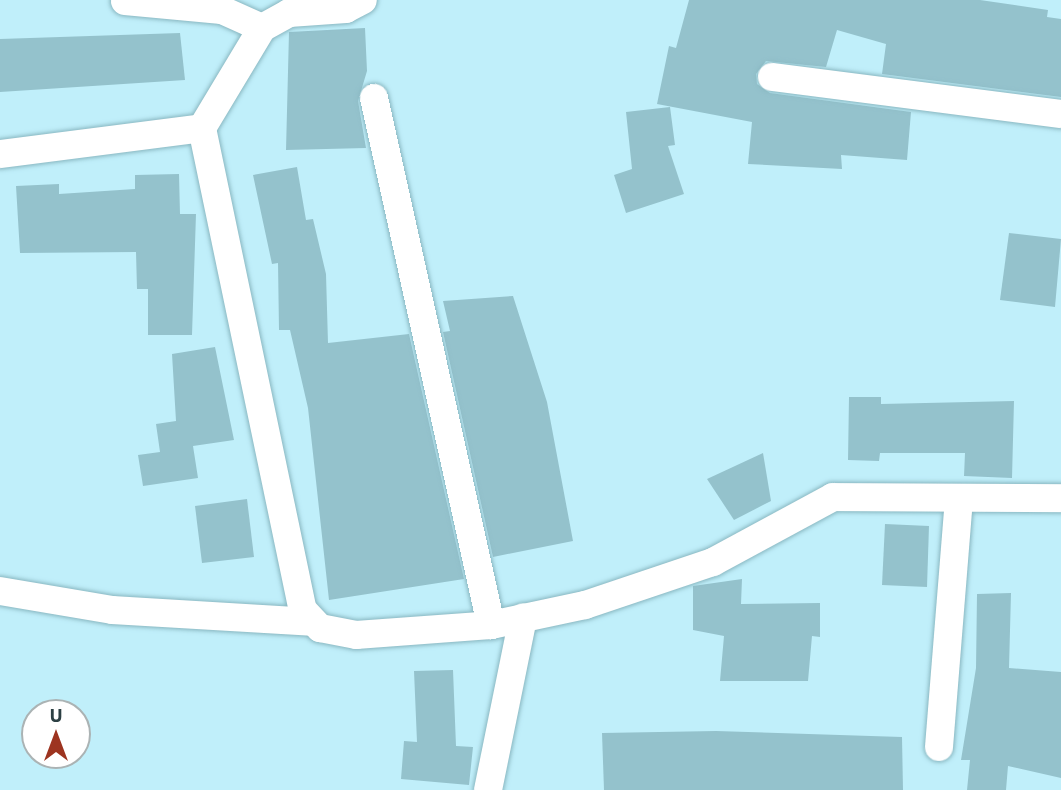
<!DOCTYPE html>
<style>
body{margin:0}
#map{position:relative;width:1061px;height:790px;overflow:hidden;background:#c0effa;font-family:"IBM Plex Sans",sans-serif}
div>[style]{position:absolute}
.building>*{inset:0;background:#94c2cc}
.roads{filter:drop-shadow(0 0 2px #89b7c1) drop-shadow(0 0 2px #89b7c1)}
.minor>*{height:28px;margin:-14px;padding:0 14px;transform-origin:14px;border-radius:14px;background:#fff}
span{translate:-50% -50%;white-space:nowrap;text-align:center;line-height:1.15;-webkit-text-stroke:6px #fff;paint-order:stroke}
.north{position:absolute;left:21px;top:699px;width:70px;height:70px;box-sizing:border-box;background:#fff;border:2px solid #abb3b4;border-radius:50%;rotate:0deg;font-size:19px;font-weight:700;line-height:28px;text-align:center;color:#2d4044}
.north::after{content:'';display:block;margin:auto;width:24px;height:32px;background:#9d3420;clip-path:polygon(50% 0,100% 100%,50% 72%,0 100%)}
</style>
<div id="map">
<div class="building">
<i style="clip-path:polygon(689px 0,980px 0,1048px 10px,1047px 17px,1061px 19px,1061px 97px,882px 74px,886px 44px,837px 30px,826px 67px,766px 61px,756px 74px,757px 84px,770px 93px,911px 112px,907px 160px,841px 155px,842px 169px,748px 164px,752px 122px,657px 104px,669px 46px,676px 48px)"></i>
<i style="clip-path:polygon(365px 28px,367px 71px,358px 101px,366px 148px,286px 150px,289px 32px)"></i>
<i style="clip-path:polygon(180px 33px,185px 80px,0 92px,0 39px)"></i>
<i style="clip-path:polygon(670px 107px,675px 145px,668px 146px,684px 194px,626px 213px,614px 175px,632px 169px,626px 112px)"></i>
<i style="clip-path:polygon(297px 167px,306px 220px,313px 219px,326px 274px,328px 343px,409px 334px,464px 579px,329px 600px,308px 408px,290px 330px,279px 330px,278px 263px,272px 264px,253px 175px)"></i>
<i style="clip-path:polygon(179px 174px,180px 214px,196px 214px,192px 335px,148px 335px,148px 289px,137px 289px,136px 252px,20px 253px,16px 186px,59px 184px,59px 194px,135px 189px,135px 175px)"></i>
<i style="clip-path:polygon(1009px 233px,1061px 239px,1055px 307px,1000px 300px)"></i>
<i style="clip-path:polygon(513px 296px,547px 402px,573px 541px,493px 557px,443px 332px,450px 331px,443px 301px)"></i>
<i style="clip-path:polygon(215px 347px,234px 440px,193px 446px,198px 478px,143px 486px,138px 455px,160px 452px,156px 424px,176px 421px,172px 354px)"></i>
<i style="clip-path:polygon(849px 397px,881px 397px,881px 404px,1014px 401px,1012px 478px,964px 476px,965px 453px,880px 453px,879px 461px,848px 460px)"></i>
<i style="clip-path:polygon(763px 453px,771px 501px,734px 520px,707px 479px)"></i>
<i style="clip-path:polygon(247px 499px,254px 557px,202px 563px,195px 506px)"></i>
<i style="clip-path:polygon(885px 524px,929px 526px,927px 587px,882px 585px)"></i>
<i style="clip-path:polygon(742px 579px,741px 604px,820px 603px,820px 637px,812px 636px,808px 681px,720px 681px,724px 636px,693px 630px,693px 586px)"></i>
<i style="clip-path:polygon(1011px 593px,1009px 668px,1061px 672px,1061px 778px,1008px 766px,1006px 790px,967px 790px,970px 760px,961px 760px,976px 668px,977px 594px)"></i>
<i style="clip-path:polygon(453px 670px,456px 746px,473px 747px,469px 785px,401px 779px,404px 741px,417px 742px,414px 671px)"></i>
<i style="clip-path:polygon(716px 731px,902px 737px,903px 790px,604px 790px,602px 733px)"></i>
</div>
<div class="roads">
<div class="minor">
<i style="left:125px;top:1px;width:97px;rotate:5.3deg"></i>
<i style="left:222px;top:10px;width:44px;rotate:24.2deg"></i>
<i style="left:772px;top:77px;width:291px;rotate:7.3deg"></i>
<i style="left:374px;top:98px;width:540px;rotate:77.48deg"></i>
<i style="left:202px;top:128px;width:492px;rotate:78.2deg"></i>
<i style="left:303px;top:610px;width:25px;rotate:47deg"></i>
<i style="left:320px;top:628px;width:37px;rotate:11deg"></i>
<i style="left:356px;top:635px;width:135px;rotate:-4.2deg"></i>
<i style="left:491px;top:625px;width:96px;rotate:-12deg"></i>
<i style="left:585px;top:605px;width:135px;rotate:-18.6deg"></i>
<i style="left:713px;top:562px;width:136px;rotate:-28.4deg"></i>
<i style="left:833px;top:497px;width:228px;rotate:0.3deg"></i>
<i style="left:202px;top:128px;width:117px;rotate:-59deg"></i>
<i style="left:262px;top:28px;width:31px;rotate:-29deg"></i>
<i style="left:289px;top:13px;width:57px;rotate:-4deg"></i>
<i style="left:346px;top:9px;width:19px;rotate:-28deg"></i>
<i style="left:0;top:154px;width:204px;rotate:-7.3deg"></i>
<i style="left:0;top:591px;width:114px;rotate:9.6deg"></i>
<i style="left:112px;top:610px;width:200px;rotate:3.4deg"></i>
<i style="left:939px;top:747px;width:249px;rotate:-85.4deg"></i>
<i style="left:488px;top:790px;width:176px;rotate:-78.5deg"></i>
</div>
</div>
<div class="north">U</div>
</div>
